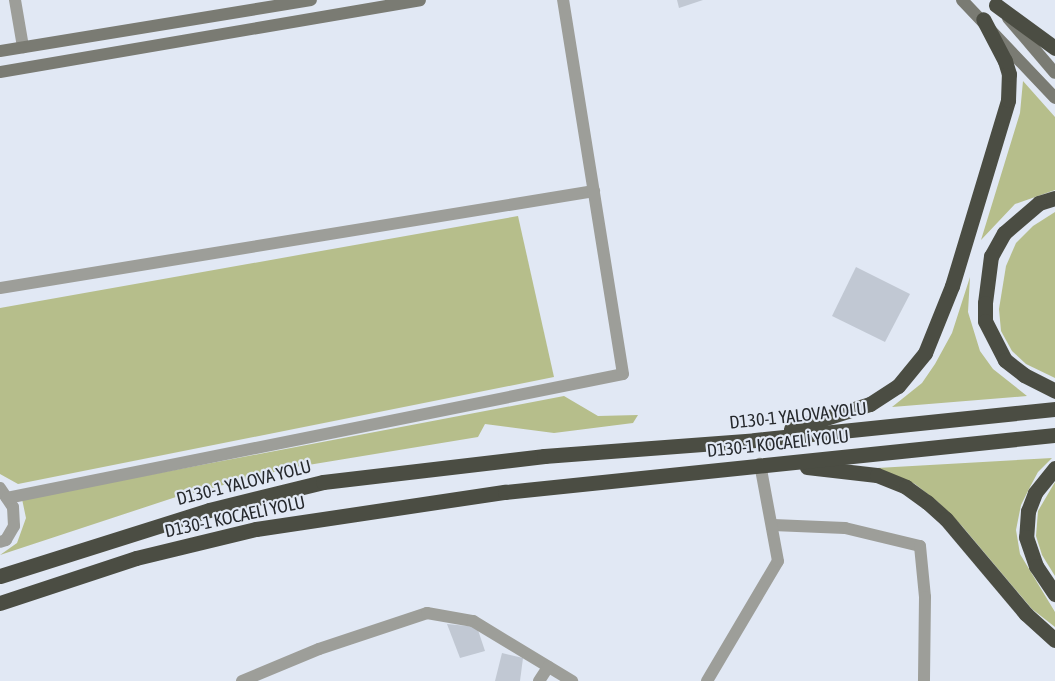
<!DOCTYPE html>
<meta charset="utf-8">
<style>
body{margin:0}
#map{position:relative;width:1055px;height:681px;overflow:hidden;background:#e1e8f4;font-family:"Asap Condensed",sans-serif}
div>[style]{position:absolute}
.green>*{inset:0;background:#b6be8b}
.building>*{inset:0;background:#c1c8d3}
.street>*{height:12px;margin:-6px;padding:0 6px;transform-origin:6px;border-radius:6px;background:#9d9e99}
.secondary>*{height:12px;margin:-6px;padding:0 6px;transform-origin:6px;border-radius:6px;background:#7a7b73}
.highway>*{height:15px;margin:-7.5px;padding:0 7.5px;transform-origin:7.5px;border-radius:7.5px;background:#4b4d43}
span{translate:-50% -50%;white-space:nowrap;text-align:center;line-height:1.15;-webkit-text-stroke:4.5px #e1e8f4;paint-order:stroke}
.street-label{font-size:18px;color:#25282c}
</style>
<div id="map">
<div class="green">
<i style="clip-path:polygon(1023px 81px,1055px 117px,1055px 190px,1015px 204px,981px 240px,1020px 113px)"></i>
<i style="clip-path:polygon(1055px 212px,1055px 378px,1026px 364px,1012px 351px,1001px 331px,999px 309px,1006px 266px,1016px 243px,1033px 226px)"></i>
<i style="clip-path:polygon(518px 216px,554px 377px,18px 484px,0 474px,0 308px)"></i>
<i style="clip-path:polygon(970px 277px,968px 312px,980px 351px,993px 369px,1027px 396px,892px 407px,922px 383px,935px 364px,952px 333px)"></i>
<i style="clip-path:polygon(564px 396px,598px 416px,638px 415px,633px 423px,554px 433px,485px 424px,478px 437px,290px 468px,176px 497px,0 555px,17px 543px,26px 518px,22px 499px)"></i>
<i style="clip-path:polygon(1052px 458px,1038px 472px,1030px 487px,1021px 505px,1016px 530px,1020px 554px,1055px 612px,1055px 627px,1032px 609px,962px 526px,938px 502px,915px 484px,877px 468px)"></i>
<i style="clip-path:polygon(1055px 482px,1055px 576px,1042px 555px,1036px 536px,1038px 511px)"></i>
</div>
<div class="building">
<i style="clip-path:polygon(677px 0,703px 0,679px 8px)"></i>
<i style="clip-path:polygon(856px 267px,910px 294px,885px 342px,832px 316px)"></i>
<i style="clip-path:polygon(447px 624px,477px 627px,485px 651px,460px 658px)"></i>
<i style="clip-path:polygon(502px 653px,523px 658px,520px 681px,495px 681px)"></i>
</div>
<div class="street">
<i style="left:15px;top:0;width:48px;rotate:80.3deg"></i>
<i style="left:0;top:288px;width:602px;rotate:-9.27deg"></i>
<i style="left:0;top:488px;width:23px;rotate:56deg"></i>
<i style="left:13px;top:507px;width:19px;rotate:87deg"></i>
<i style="left:14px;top:526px;width:16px;rotate:120deg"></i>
<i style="left:6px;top:540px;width:6px;rotate:162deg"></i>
<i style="left:7px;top:498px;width:628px;rotate:-11.38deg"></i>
<i style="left:623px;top:374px;width:379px;rotate:-99.1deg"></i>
<i style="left:773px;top:525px;width:72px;rotate:2.4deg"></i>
<i style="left:845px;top:528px;width:77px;rotate:13.5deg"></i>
<i style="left:920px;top:546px;width:51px;rotate:84.4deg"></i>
<i style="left:925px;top:597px;width:84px;rotate:90.7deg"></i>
<i style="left:242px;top:681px;width:83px;rotate:-22.6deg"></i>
<i style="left:319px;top:649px;width:114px;rotate:-18.4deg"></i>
<i style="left:427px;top:613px;width:47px;rotate:9.9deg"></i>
<i style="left:473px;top:621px;width:116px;rotate:31.2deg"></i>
<i style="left:539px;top:681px;width:17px;rotate:-57deg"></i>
<i style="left:707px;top:681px;width:139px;rotate:-59.4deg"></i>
<i style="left:778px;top:561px;width:99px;rotate:-100.5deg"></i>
</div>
<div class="secondary">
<i style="left:962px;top:0;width:135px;rotate:46.5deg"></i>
<i style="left:1008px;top:18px;width:72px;rotate:49.5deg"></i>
<i style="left:0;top:51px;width:315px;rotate:-9.3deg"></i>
<i style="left:0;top:72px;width:426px;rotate:-9.7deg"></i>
</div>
<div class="highway">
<i style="left:996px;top:5px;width:73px;rotate:36.1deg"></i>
<i style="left:1055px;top:198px;width:17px;rotate:163deg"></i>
<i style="left:1039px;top:203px;width:46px;rotate:139.4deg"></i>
<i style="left:1004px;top:233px;width:26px;rotate:119deg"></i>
<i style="left:991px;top:256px;width:47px;rotate:97.3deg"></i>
<i style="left:985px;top:303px;width:18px;rotate:90deg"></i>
<i style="left:985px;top:321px;width:44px;rotate:62.9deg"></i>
<i style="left:1005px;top:360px;width:24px;rotate:38deg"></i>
<i style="left:1024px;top:375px;width:35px;rotate:27deg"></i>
<i style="left:791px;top:429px;width:83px;rotate:-17.6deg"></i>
<i style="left:870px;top:404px;width:33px;rotate:-33deg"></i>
<i style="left:898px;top:386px;width:43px;rotate:-50.7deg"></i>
<i style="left:925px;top:353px;width:72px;rotate:-68.1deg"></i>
<i style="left:952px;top:286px;width:194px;rotate:-73.2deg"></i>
<i style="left:1008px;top:100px;width:26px;rotate:-88deg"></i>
<i style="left:1009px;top:74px;width:14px;rotate:-107deg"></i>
<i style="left:1005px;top:61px;width:47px;rotate:-117.6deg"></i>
<i style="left:807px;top:467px;width:70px;rotate:6.5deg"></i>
<i style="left:877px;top:475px;width:31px;rotate:22deg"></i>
<i style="left:906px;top:487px;width:26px;rotate:36deg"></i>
<i style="left:927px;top:502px;width:25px;rotate:42deg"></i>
<i style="left:946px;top:519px;width:124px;rotate:49.9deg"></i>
<i style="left:1026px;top:614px;width:39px;rotate:42deg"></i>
<i style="left:1055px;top:468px;width:32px;rotate:129deg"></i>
<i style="left:1035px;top:493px;width:19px;rotate:111deg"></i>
<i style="left:1028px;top:511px;width:26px;rotate:94deg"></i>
<i style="left:1026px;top:537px;width:31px;rotate:71deg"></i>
<i style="left:1036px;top:566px;width:34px;rotate:56deg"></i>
<i style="left:0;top:576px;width:219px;rotate:-17.5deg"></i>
<i style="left:209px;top:510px;width:117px;rotate:-13.8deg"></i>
<i style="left:323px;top:482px;width:223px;rotate:-6.7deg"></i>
<i style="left:544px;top:456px;width:212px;rotate:-4.3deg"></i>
<i style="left:755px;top:440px;width:302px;rotate:-5.9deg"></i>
<i style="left:0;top:603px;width:143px;rotate:-18.3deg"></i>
<i style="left:136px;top:558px;width:123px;rotate:-13.6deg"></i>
<i style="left:256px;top:529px;width:252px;rotate:-8.5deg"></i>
<i style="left:505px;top:492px;width:553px;rotate:-5.92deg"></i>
</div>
<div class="street-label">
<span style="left:798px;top:416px;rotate:-6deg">D130-1 YALOVA YOLU</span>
<span style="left:778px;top:444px;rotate:-6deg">D130-1 KOCAELİ YOLU</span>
<span style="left:244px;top:483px;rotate:-14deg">D130-1 YALOVA YOLU</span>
<span style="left:235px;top:517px;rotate:-12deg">D130-1 KOCAELİ YOLU</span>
</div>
</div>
